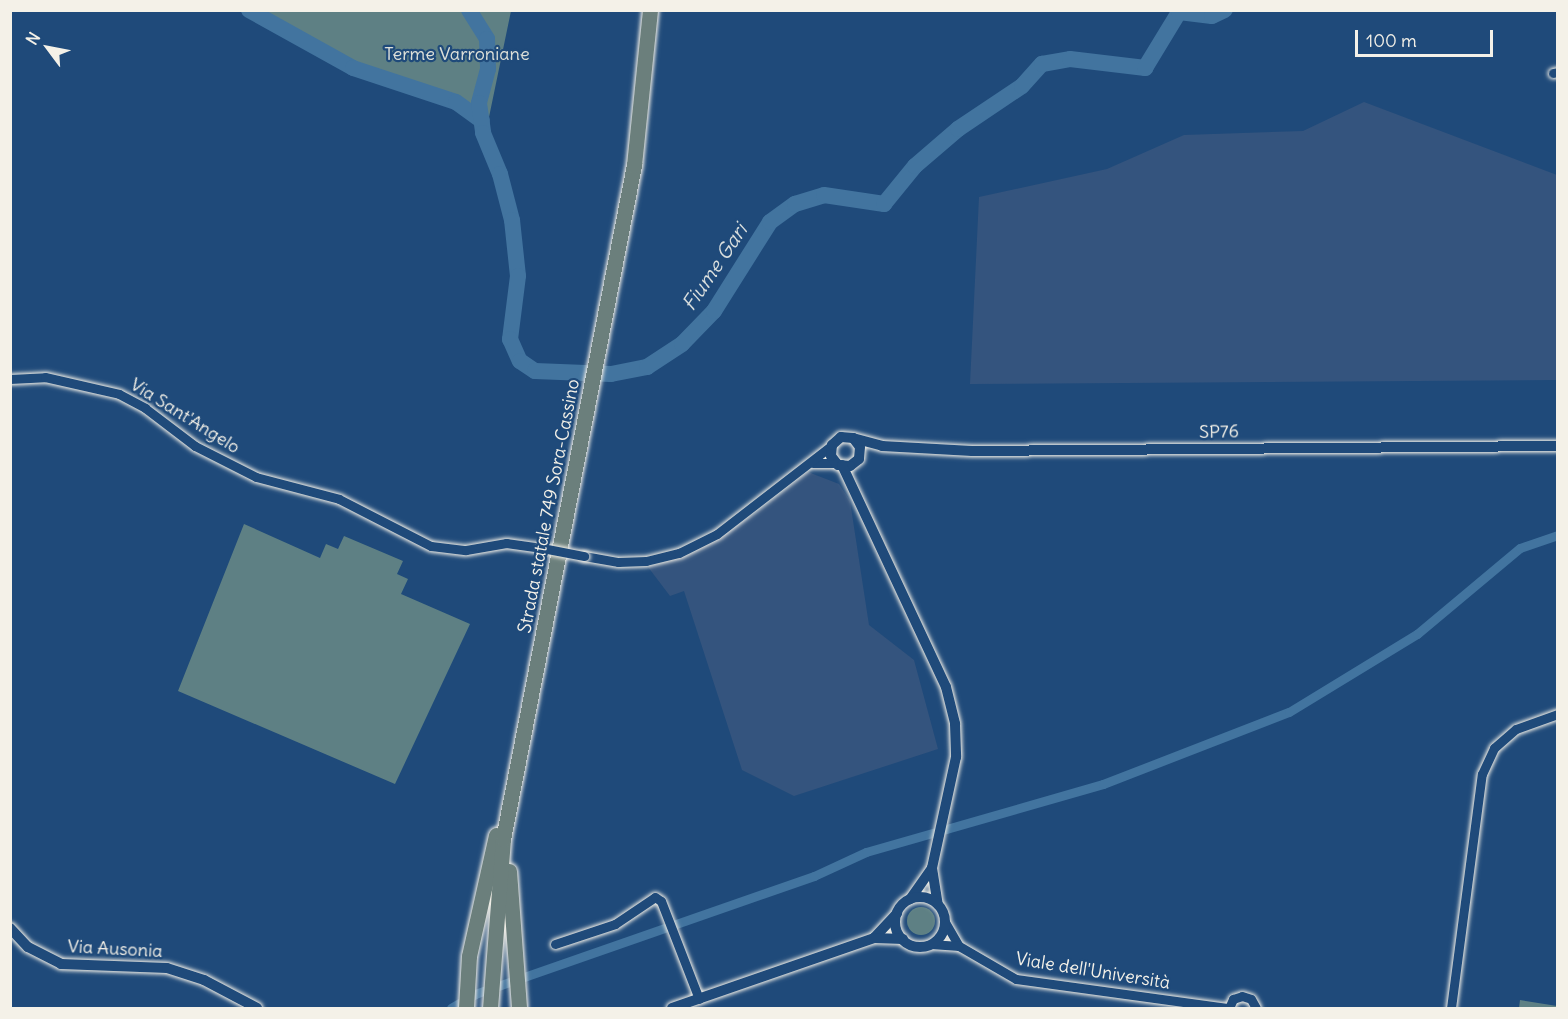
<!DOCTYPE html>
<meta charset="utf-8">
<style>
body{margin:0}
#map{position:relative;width:1568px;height:1019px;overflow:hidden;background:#1f4a7a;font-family:Delius,sans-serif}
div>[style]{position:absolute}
.built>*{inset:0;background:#34547e}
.green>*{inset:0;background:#5e8084}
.round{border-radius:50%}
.canal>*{height:9px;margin:-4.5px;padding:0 4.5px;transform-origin:4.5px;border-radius:4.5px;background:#42749f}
.river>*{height:16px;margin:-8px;padding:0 8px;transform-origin:8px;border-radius:8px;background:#42749f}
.roads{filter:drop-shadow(0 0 2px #f4f1e8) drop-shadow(0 0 2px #f4f1e8)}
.minor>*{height:9px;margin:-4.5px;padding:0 4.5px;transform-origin:4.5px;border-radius:4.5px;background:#1f4a7a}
.tertiary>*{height:10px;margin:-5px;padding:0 5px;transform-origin:5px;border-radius:5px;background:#1f4a7a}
.tertiary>.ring{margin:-5px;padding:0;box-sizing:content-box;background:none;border:10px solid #1f4a7a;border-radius:50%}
.trunk>*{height:15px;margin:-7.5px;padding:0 7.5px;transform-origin:7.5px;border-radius:7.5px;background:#6b7f7c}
.bridges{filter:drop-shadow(0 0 2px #f4f1e8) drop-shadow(0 0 2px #f4f1e8)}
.minor-bridge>*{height:9px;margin:-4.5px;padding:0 4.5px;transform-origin:4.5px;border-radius:4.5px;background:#1f4a7a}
span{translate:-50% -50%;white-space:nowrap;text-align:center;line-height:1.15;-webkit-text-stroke:4.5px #1f4a7a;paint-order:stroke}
.park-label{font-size:18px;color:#dee0d9}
.street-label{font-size:18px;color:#f4f1e8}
.water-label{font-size:20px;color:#d9dedd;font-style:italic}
.frame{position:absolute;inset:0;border:12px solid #f4f1e8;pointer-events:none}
.north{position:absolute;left:18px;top:18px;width:60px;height:60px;-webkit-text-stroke:4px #1f4a7a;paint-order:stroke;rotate:302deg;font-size:16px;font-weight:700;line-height:24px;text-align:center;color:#f4f1e8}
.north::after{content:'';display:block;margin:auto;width:21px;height:27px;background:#f4f1e8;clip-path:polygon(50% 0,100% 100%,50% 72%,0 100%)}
.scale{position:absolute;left:1355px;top:30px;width:138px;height:27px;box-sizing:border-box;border:3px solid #f4f1e8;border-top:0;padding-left:8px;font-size:18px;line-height:21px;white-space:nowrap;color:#f4f1e8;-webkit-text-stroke:4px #1f4a7a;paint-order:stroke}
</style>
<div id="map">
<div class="built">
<i style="clip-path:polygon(1364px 102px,1557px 175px,1557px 380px,970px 384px,979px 197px,1107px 169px,1184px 135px,1303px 131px)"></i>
<i style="clip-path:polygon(808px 472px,839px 484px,850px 501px,869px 625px,914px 660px,938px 749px,794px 796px,742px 770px,684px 591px,670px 596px,648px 567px,698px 549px,753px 515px)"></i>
</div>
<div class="green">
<i style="clip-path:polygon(260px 11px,511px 11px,488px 122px,428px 88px,354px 64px)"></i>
<i style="clip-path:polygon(244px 524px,320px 558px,326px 544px,338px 549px,344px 536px,403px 561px,397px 574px,408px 579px,401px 594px,470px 624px,395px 784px,178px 691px)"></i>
<i class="round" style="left:907px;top:907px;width:28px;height:28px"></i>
<i style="clip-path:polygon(1520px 1000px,1557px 1006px,1557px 1008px,1519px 1008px)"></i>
</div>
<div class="canal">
<i style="left:451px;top:1008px;width:28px;rotate:-30deg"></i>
<i style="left:475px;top:994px;width:359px;rotate:-19.2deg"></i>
<i style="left:814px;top:876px;width:57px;rotate:-24.8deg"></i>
<i style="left:866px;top:852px;width:247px;rotate:-16deg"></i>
<i style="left:1103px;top:784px;width:199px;rotate:-21.2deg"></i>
<i style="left:1289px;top:712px;width:150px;rotate:-31.4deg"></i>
<i style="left:1417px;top:634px;width:134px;rotate:-39.9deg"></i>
<i style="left:1520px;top:548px;width:40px;rotate:-18.9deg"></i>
</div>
<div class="river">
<i style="left:249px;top:10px;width:119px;rotate:29.1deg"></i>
<i style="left:353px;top:68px;width:108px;rotate:18.3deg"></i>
<i style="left:456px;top:102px;width:32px;rotate:36deg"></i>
<i style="left:469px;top:10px;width:34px;rotate:58deg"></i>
<i style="left:487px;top:39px;width:30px;rotate:88deg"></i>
<i style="left:488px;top:69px;width:35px;rotate:105deg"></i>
<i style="left:479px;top:103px;width:30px;rotate:82deg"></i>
<i style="left:483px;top:133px;width:44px;rotate:67.5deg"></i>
<i style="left:500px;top:174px;width:48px;rotate:75.4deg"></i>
<i style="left:512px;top:220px;width:56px;rotate:83.9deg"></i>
<i style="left:518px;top:276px;width:64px;rotate:97.2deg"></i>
<i style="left:510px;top:339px;width:24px;rotate:66deg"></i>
<i style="left:520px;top:361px;width:18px;rotate:34deg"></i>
<i style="left:535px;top:371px;width:76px;rotate:2.3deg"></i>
<i style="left:611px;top:374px;width:37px;rotate:-11deg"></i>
<i style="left:647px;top:367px;width:42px;rotate:-33.3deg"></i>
<i style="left:682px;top:344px;width:46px;rotate:-45.9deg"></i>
<i style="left:714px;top:311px;width:105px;rotate:-57.8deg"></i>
<i style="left:770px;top:222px;width:31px;rotate:-36deg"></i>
<i style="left:795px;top:204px;width:30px;rotate:-17deg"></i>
<i style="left:824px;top:195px;width:61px;rotate:8.5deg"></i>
<i style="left:884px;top:204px;width:49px;rotate:-50.8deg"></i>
<i style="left:915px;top:166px;width:57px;rotate:-40.7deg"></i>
<i style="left:958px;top:129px;width:77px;rotate:-33.9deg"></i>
<i style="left:1022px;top:86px;width:30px;rotate:-48deg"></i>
<i style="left:1042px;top:64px;width:28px;rotate:-10deg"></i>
<i style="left:1070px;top:59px;width:76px;rotate:6.8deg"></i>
<i style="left:1145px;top:68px;width:66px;rotate:-58.7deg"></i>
<i style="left:1179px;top:12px;width:33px;rotate:7deg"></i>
<i style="left:1212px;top:16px;width:14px;rotate:-25deg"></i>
</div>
<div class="roads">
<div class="minor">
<i style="left:1553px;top:73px;width:5px;rotate:-11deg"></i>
<i style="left:10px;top:379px;width:35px;rotate:-3deg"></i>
<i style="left:45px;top:377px;width:76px;rotate:12.9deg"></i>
<i style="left:119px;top:394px;width:30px;rotate:28deg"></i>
<i style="left:145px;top:408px;width:63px;rotate:37.2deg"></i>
<i style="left:195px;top:446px;width:68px;rotate:26.9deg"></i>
<i style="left:256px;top:477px;width:86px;rotate:14.8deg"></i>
<i style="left:339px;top:499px;width:103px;rotate:27.1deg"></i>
<i style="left:431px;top:546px;width:35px;rotate:7deg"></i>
<i style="left:466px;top:550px;width:41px;rotate:-9.9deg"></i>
<i style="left:506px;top:543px;width:36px;rotate:8deg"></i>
<i style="left:813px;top:463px;width:24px"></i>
<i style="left:584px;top:556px;width:35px;rotate:10deg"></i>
<i style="left:618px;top:562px;width:28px;rotate:-2deg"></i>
<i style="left:646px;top:561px;width:34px;rotate:-14deg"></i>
<i style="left:679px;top:553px;width:42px;rotate:-26.6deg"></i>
<i style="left:717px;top:534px;width:145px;rotate:-37.7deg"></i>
<i style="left:945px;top:922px;width:28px;rotate:60deg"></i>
<i style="left:959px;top:946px;width:66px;rotate:30.1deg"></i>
<i style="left:1016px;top:979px;width:215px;rotate:7.8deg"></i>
<i style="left:555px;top:944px;width:63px;rotate:-18.4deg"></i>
<i style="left:615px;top:924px;width:48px;rotate:-34deg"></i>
<i style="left:655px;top:897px;width:7px;rotate:34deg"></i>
<i style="left:661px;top:901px;width:105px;rotate:68.8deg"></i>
<i style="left:931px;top:944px;width:28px;rotate:4deg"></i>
<i style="left:1229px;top:1008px;width:10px;rotate:-66deg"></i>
<i style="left:1233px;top:999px;width:9px;rotate:-18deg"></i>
<i style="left:1242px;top:996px;width:9px;rotate:18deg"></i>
<i style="left:1251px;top:999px;width:10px;rotate:61deg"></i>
<i style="left:1451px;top:1008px;width:236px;rotate:-82.5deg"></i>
<i style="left:1482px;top:774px;width:29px;rotate:-65deg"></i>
<i style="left:1494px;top:748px;width:29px;rotate:-41deg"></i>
<i style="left:1516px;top:729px;width:45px;rotate:-19.7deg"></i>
</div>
<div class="tertiary">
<i style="left:853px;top:438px;width:11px;rotate:52deg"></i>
<i style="left:860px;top:447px;width:12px;rotate:95deg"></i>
<i style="left:859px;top:459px;width:11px;rotate:142deg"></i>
<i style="left:850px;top:466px;width:12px;rotate:-175deg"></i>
<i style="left:838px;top:465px;width:11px;rotate:-128deg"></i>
<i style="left:831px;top:456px;width:11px;rotate:-85deg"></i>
<i style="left:832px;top:445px;width:12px;rotate:-42deg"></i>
<i style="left:841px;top:437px;width:12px;rotate:5deg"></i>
<i style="left:853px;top:438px;width:30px;rotate:15deg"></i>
<i style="left:882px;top:446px;width:90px;rotate:3.2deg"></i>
<i style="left:972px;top:451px;width:586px;rotate:-0.49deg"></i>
<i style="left:842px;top:465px;width:245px;rotate:64.9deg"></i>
<i style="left:946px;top:687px;width:38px;rotate:76deg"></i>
<i style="left:955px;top:724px;width:33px;rotate:88deg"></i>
<i style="left:956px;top:757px;width:114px;rotate:102.2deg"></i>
<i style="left:932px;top:868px;width:38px;rotate:125deg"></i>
<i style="left:932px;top:868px;width:37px;rotate:81deg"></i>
<i class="ring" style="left:895px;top:897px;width:40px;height:40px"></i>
<i style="left:10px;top:928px;width:26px;rotate:47deg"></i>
<i style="left:28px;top:947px;width:37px;rotate:27deg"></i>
<i style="left:61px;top:964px;width:106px;rotate:2.2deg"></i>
<i style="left:167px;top:968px;width:39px;rotate:18deg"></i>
<i style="left:204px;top:980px;width:60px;rotate:27.8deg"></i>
<i style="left:874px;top:938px;width:34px;rotate:-47deg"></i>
<i style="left:672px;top:1008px;width:214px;rotate:-19.1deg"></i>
<i style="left:874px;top:938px;width:29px;rotate:2deg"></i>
</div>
<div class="trunk">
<i style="left:509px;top:871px;width:137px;rotate:85.8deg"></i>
<i style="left:466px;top:1008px;width:52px;rotate:-86.7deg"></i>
<i style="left:469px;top:956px;width:124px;rotate:-77.4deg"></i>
<i style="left:490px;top:1008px;width:169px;rotate:-85.6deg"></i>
<i style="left:503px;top:839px;width:687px;rotate:-79deg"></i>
<i style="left:634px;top:165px;width:156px;rotate:-84.1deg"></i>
</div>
</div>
<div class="bridges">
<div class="minor-bridge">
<i style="left:542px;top:548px;width:43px;rotate:10.8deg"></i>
</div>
</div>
<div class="park-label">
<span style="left:457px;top:54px">Terme Varroniane</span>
</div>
<div class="street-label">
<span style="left:185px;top:416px;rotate:32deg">Via Sant'Angelo</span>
<span style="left:1219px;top:432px;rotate:-1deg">SP76</span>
<span style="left:549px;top:506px;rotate:-79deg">Strada statale 749 Sora-Cassino</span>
<span style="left:115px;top:949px;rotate:3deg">Via Ausonia</span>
<span style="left:1093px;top:971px;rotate:9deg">Viale dell'Università</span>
</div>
<div class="water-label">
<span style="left:714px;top:267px;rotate:-56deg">Fiume Gari</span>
</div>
<div class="frame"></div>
<div class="north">N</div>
<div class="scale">100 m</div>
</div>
